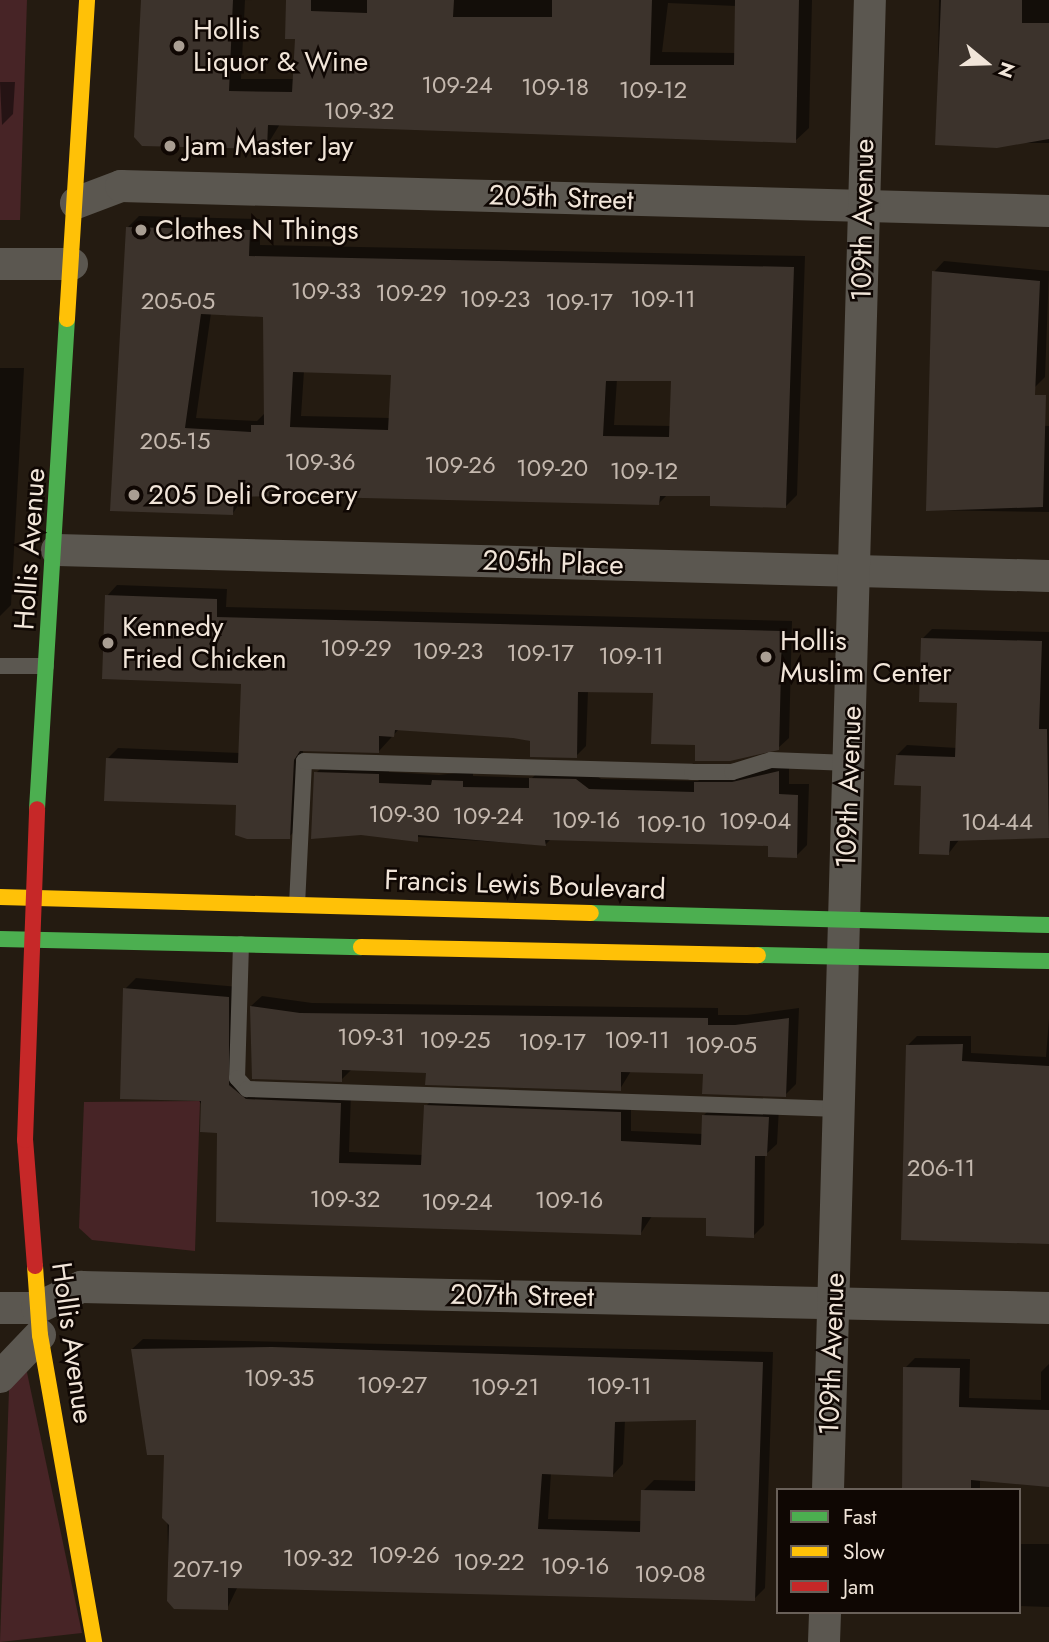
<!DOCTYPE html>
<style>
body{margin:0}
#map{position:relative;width:1049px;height:1642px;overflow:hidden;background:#241b11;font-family:Jost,sans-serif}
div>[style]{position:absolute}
.green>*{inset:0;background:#472426}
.shadow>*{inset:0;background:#0007}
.building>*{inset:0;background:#3c332c}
.lane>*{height:16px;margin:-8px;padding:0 8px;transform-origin:8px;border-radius:8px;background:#5b5750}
.street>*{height:32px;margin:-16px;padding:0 16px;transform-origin:16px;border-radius:16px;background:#5b5750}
.fast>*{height:16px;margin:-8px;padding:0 8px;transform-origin:8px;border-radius:8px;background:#4caf50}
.slow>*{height:16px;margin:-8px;padding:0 8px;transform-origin:8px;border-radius:8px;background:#ffc107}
.jam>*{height:16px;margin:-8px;padding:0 8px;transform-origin:8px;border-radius:8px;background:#c62828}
.dots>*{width:19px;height:19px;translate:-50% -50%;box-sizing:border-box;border:4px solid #0f0703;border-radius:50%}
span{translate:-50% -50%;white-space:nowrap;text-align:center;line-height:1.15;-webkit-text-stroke:5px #0f0703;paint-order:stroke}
.number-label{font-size:24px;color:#c4b8ae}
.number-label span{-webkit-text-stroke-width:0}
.poi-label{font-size:28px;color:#f1e5d9}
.left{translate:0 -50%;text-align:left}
.street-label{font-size:28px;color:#f1e5d9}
.legend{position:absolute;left:776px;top:1488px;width:245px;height:126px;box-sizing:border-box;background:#0f0703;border:2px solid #696059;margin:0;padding:9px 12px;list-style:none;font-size:21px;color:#f1e5d9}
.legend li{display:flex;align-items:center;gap:14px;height:35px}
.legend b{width:35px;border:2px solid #696059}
.north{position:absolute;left:951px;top:28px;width:70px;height:70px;-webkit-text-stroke:5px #0f0703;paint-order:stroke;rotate:109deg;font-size:19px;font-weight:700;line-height:28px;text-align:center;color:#f1e5d9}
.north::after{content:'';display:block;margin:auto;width:24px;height:32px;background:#f1e5d9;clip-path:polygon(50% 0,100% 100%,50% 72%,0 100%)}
</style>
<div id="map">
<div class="green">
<i style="clip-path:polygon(0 0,27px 0,20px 220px,0 220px)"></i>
<i style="clip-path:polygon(200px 1101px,195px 1251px,92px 1240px,79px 1228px,84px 1102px)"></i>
<i style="clip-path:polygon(25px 1363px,82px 1633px,0 1642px,9px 1390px)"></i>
</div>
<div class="shadow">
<i style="clip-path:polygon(evenodd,142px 0,245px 0,241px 79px,295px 79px,296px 37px,288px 0,812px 0,809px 128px,795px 141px,280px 124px,266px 147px,142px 0,668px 3px,736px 6px,736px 53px,662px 52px,668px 3px)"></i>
<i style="clip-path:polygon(939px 0,1049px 0,1049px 143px,937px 143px)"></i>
<i style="clip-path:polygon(0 82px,15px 82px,13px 114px,2px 125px)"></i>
<i style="clip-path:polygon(evenodd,139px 216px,260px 219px,260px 245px,805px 256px,797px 495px,785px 507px,712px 494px,668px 494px,659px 503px,245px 495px,233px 513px,112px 510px,127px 228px,139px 216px,211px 313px,264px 316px,264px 414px,257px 421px,196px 418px,211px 313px,139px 216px,304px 371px,392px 373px,390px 418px,301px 416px,304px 371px,139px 216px,617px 379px,673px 379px,671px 426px,614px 425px,617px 379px)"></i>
<i style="clip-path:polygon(944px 261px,1049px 271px,1045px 377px,1035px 387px,934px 272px)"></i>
<i style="clip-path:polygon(0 368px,24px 368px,11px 605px,0 616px)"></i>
<i style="clip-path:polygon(940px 423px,1049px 426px,1049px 512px,928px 510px)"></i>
<i style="clip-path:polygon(117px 585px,227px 589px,226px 607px,792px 621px,789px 738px,778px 748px,697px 743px,655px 691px,588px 691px,586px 746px,576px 756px,514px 736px,399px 729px,379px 751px,303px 750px,299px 826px,289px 837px,238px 803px,108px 758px,118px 748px,240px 753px,243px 682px,107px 596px)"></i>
<i style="clip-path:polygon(932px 629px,1049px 632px,1049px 837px,959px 840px,949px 853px,922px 785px,897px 755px,907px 745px,957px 748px,959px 701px,922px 639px)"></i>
<i style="clip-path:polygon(789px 761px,789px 784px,809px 784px,807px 845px,796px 856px,770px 844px,551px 839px,545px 845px,338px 832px,313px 837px,316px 773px,327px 762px,389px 763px,389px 772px,439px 775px,473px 771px,473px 776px,532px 778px,542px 768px,588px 769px,601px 779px,698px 781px,707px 772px)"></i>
<i style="clip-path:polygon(136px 978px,239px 987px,240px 1074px,258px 1089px,351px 1092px,349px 1152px,423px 1155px,426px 1106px,437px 1095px,631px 1102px,631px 1131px,703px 1134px,703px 1116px,714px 1105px,779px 1107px,777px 1144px,765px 1155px,764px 1225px,753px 1236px,708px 1216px,652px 1216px,641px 1233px,217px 1221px,219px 1131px,125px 989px)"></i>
<i style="clip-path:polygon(262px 996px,312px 1003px,718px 1008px,718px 1015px,747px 1015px,799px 1008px,796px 1084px,785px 1095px,705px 1072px,631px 1071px,620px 1089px,428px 1071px,352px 1069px,341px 1080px,251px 1006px)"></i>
<i style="clip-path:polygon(1049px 1019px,1049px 1242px,907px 1046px,917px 1036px,971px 1036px,971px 1053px,1046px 1057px)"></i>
<i style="clip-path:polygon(evenodd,143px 1339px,773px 1352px,765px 1588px,754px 1599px,238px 1586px,227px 1609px,169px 1600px,166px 1454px,132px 1349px,143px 1339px,698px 1418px,696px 1481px,654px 1480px,643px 1491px,642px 1521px,548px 1519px,551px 1473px,613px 1475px,623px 1464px,625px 1420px,698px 1418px)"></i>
<i style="clip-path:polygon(915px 1358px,970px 1359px,969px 1398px,1041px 1400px,1041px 1372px,1049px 1364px,1049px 1485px,980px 1479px,980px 1490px,902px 1490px,905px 1368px)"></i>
<i style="clip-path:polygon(1019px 1544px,1049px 1544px,1049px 1607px,1019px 1606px)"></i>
</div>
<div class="building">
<i style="clip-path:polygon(141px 0,233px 0,229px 91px,292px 92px,295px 39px,285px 39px,286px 0,311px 0,311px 11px,367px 13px,367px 0,454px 0,453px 17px,552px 17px,552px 0,652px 0,650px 65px,734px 65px,735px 0,799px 0,796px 143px,268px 125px,267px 149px,142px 146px,134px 137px)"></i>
<i style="clip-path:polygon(941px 0,1022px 0,1022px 23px,1049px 23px,1049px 139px,997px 148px,935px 145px)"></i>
<i style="clip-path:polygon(evenodd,126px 227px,250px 230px,249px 256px,794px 267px,786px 508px,710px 506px,710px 496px,660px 496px,659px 505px,280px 496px,234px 497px,233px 515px,110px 511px,126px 227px,201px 314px,263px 317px,264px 425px,251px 425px,251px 432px,185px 428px,201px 314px,126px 227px,293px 372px,391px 375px,388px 430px,290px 427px,293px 372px,126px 227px,606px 381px,671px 381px,669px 437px,603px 436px,606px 381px)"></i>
<i style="clip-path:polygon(932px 271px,1040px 281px,1035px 395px,1046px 395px,1043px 507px,926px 511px)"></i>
<i style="clip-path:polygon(105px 595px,217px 599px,217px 617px,782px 631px,779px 750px,730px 761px,695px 761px,695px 745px,651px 744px,653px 693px,578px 692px,577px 758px,530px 757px,530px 741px,513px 738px,395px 730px,394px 737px,379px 736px,379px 753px,300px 751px,294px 760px,290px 839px,247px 839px,235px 835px,236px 805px,104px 801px,106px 758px,238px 763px,241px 684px,102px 679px)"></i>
<i style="clip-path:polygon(921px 638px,1042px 641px,1039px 729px,1047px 729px,1049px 838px,950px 841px,949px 855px,919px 854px,921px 786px,894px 785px,896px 755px,955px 757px,957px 703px,919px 702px)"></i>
<i style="clip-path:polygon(779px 771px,779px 794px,798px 795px,797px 858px,768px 857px,768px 846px,545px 840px,546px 846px,418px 835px,418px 842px,361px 835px,311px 839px,314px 772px,379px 774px,379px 783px,431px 785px,432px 780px,463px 781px,463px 787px,529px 788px,529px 778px,576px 779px,589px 789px,694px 792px,694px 782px,732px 782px)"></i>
<i style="clip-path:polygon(123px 988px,229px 997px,229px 1085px,246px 1099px,341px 1103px,339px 1163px,421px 1165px,424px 1105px,621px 1112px,621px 1141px,701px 1145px,702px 1115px,769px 1117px,767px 1156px,755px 1156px,754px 1238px,706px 1236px,706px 1218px,642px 1217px,641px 1235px,216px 1222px,217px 1133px,200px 1132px,201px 1101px,120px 1099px)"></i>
<i style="clip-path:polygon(250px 1006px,300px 1013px,708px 1018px,708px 1025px,735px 1025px,789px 1018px,786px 1097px,702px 1094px,703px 1074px,621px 1072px,621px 1091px,425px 1085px,426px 1073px,342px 1070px,342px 1082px,252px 1079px)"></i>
<i style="clip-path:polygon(963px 1044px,962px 1061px,1049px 1066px,1049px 1244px,901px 1240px,906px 1045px)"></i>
<i style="clip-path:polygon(evenodd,272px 1347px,763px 1362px,755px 1601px,228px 1588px,228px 1610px,174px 1609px,167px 1601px,169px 1525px,162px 1518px,164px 1455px,147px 1455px,131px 1349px,272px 1347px,696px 1420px,695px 1491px,641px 1490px,640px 1532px,538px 1529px,542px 1474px,613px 1477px,615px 1422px,696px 1420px)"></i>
<i style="clip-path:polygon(903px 1367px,960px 1368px,959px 1407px,1049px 1410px,1049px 1487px,971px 1480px,971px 1490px,902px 1490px)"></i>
</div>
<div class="lane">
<i style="left:0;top:666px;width:46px"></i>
<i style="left:297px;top:905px;width:144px;rotate:-87.2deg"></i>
<i style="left:304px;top:761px;width:388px;rotate:1.6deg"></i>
<i style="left:692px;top:772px;width:40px"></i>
<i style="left:732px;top:772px;width:41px;rotate:-17.1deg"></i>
<i style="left:771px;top:760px;width:79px;rotate:2.2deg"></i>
<i style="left:241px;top:944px;width:134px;rotate:91.7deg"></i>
<i style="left:237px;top:1078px;width:15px;rotate:48deg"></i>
<i style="left:247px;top:1089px;width:592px;rotate:1.93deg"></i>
</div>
<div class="street">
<i style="left:76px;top:203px;width:48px;rotate:-20.7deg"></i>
<i style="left:121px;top:186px;width:928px;rotate:1.54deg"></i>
<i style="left:0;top:264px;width:72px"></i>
<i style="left:57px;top:550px;width:992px;rotate:1.5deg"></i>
<i style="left:0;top:1308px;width:37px"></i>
<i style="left:37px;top:1308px;width:49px;rotate:-25.5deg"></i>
<i style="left:81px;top:1287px;width:968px;rotate:1.24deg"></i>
<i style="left:0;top:1377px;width:58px;rotate:-46.4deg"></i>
<i style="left:828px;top:1490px;width:1491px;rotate:-88.39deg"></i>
<i style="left:824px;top:1642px;width:30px;rotate:-88deg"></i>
</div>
<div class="fast">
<i style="left:37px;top:809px;width:491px;rotate:-86.5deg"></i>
<i style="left:591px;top:913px;width:458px;rotate:1.5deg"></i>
<i style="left:0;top:939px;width:361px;rotate:1.3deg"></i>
<i style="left:758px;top:955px;width:291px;rotate:1.2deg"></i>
</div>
<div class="slow">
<i style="left:67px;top:319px;width:320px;rotate:-86.4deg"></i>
<i style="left:0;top:897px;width:591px;rotate:1.55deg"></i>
<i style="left:361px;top:947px;width:397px;rotate:1.2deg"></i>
<i style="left:35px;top:1266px;width:69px;rotate:85.9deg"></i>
<i style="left:40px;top:1335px;width:312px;rotate:80deg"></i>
</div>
<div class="jam">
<i style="left:35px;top:1266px;width:126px;rotate:-94.5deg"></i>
<i style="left:25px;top:1140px;width:331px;rotate:-87.9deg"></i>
</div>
<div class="dots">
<i style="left:179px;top:46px;background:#a99e93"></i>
<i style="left:170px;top:146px;background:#a99e93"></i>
<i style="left:141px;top:230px;background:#a99e93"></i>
<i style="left:134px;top:495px;background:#a99e93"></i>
<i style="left:108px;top:643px;background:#a99e93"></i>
<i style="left:766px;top:657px;background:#a99e93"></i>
</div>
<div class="number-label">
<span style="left:457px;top:85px">109-24</span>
<span style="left:555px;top:87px">109-18</span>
<span style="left:653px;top:90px">109-12</span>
<span style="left:359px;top:111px">109-32</span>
<span style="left:326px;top:291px">109-33</span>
<span style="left:411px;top:293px">109-29</span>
<span style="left:495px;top:299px">109-23</span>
<span style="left:663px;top:299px">109-11</span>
<span style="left:178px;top:301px">205-05</span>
<span style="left:579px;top:302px">109-17</span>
<span style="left:175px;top:441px">205-15</span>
<span style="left:320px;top:462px">109-36</span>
<span style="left:460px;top:465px">109-26</span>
<span style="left:552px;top:468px">109-20</span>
<span style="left:644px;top:471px">109-12</span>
<span style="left:356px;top:648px">109-29</span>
<span style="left:448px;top:651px">109-23</span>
<span style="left:540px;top:653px">109-17</span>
<span style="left:631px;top:656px">109-11</span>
<span style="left:404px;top:814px">109-30</span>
<span style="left:488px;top:816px">109-24</span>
<span style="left:586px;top:820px">109-16</span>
<span style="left:755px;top:821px">109-04</span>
<span style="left:997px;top:822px">104-44</span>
<span style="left:671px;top:824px">109-10</span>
<span style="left:371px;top:1037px">109-31</span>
<span style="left:455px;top:1040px">109-25</span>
<span style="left:637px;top:1040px">109-11</span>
<span style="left:552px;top:1042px">109-17</span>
<span style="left:721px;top:1045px">109-05</span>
<span style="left:941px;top:1168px">206-11</span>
<span style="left:345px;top:1199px">109-32</span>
<span style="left:569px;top:1200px">109-16</span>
<span style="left:457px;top:1202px">109-24</span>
<span style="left:279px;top:1378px">109-35</span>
<span style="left:392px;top:1385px">109-27</span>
<span style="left:619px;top:1386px">109-11</span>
<span style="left:505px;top:1387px">109-21</span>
<span style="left:404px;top:1555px">109-26</span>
<span style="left:318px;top:1558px">109-32</span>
<span style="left:489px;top:1562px">109-22</span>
<span style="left:575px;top:1566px">109-16</span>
<span style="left:208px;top:1569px">207-19</span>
<span style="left:670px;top:1574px">109-08</span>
</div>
<div class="poi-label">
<span class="left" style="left:193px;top:46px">Hollis<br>Liquor &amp; Wine</span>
<span class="left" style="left:184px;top:146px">Jam Master Jay</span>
<span class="left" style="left:155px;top:230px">Clothes N Things</span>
<span class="left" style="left:148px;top:495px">205 Deli Grocery</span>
<span class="left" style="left:122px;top:643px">Kennedy<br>Fried Chicken</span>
<span class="left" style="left:780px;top:657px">Hollis<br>Muslim Center</span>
</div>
<div class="street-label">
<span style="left:561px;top:198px;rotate:2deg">205th Street</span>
<span style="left:863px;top:220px;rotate:-89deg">109th Avenue</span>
<span style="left:30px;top:549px;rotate:-86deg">Hollis Avenue</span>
<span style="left:553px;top:563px;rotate:2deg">205th Place</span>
<span style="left:849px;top:787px;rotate:-88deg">109th Avenue</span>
<span style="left:525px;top:885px;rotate:2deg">Francis Lewis Boulevard</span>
<span style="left:522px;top:1296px;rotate:1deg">207th Street</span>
<span style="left:72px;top:1343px;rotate:82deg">Hollis Avenue</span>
<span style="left:832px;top:1354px;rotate:-88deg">109th Avenue</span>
</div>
<ul class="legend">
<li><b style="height:9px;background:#4caf50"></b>Fast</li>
<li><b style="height:9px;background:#ffc107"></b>Slow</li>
<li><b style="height:9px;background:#c62828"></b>Jam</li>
</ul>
<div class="north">N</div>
</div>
